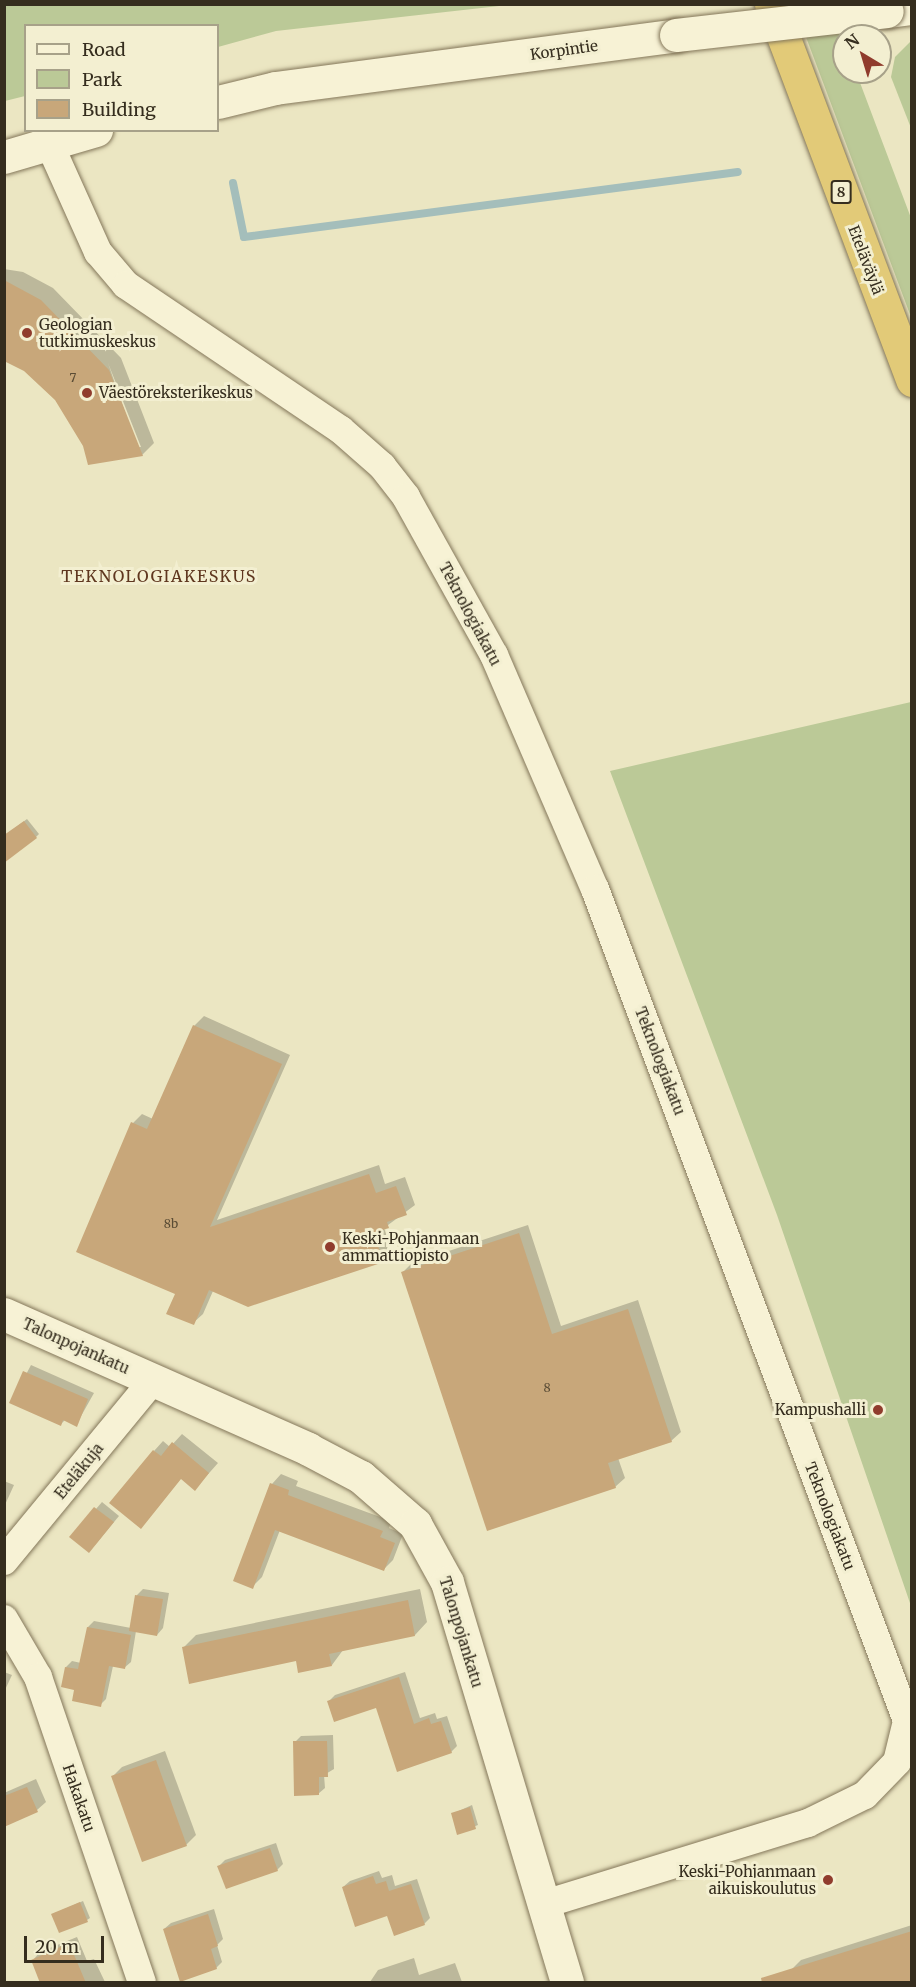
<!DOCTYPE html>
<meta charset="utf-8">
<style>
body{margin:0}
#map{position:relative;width:916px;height:1987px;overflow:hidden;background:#ebe6c2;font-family:Merriweather,serif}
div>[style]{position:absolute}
.green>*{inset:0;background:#bbc997}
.shadow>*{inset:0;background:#0003}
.stream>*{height:8px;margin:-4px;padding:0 4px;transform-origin:4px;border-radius:4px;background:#a4bebb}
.building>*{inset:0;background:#c8a77a}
.roads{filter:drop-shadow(0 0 2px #84775a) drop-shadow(0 0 2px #84775a)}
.minor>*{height:28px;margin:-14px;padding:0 14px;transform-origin:14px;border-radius:14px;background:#f7f2d5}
.tertiary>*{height:33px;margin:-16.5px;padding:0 16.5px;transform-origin:16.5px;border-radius:16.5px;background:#f7f2d5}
.trunk>*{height:33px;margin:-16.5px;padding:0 16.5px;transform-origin:16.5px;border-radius:16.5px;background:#e2ca78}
.bridges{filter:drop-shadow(0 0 2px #84775a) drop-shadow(0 0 2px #84775a)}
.tertiary-bridge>*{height:33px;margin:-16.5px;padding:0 16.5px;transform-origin:16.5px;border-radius:16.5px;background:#f7f2d5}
.dots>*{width:16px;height:16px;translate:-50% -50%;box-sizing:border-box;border:3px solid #f3efd1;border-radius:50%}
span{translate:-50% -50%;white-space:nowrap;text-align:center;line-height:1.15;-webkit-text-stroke:6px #f3efd1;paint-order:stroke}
.number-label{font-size:12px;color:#5a4c35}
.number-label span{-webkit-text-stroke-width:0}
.shield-label span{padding:2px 4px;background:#f3efd1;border:2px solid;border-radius:4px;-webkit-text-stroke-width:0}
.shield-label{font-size:14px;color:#352d1e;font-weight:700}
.street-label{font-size:15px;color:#352d1e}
.poi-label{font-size:15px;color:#352d1e}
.left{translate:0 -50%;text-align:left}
.right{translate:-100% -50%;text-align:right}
.neighbourhood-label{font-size:16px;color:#5f371f;letter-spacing:1.5px}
.frame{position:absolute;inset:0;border:6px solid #352d1e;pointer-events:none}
.legend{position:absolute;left:24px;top:24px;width:195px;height:108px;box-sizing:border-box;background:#f3efd1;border:2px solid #a7a189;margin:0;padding:8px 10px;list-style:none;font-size:18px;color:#352d1e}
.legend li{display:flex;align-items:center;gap:12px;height:30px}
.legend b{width:30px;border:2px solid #a7a189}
.north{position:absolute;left:832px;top:24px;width:60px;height:60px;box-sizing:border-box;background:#f3efd1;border:2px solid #a7a189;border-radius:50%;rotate:322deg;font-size:16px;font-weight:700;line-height:24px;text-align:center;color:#352d1e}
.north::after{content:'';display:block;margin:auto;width:21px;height:27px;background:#903c2d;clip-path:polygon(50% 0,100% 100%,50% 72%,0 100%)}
.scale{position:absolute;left:24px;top:1936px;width:80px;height:27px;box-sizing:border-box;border:3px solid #352d1e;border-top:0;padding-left:8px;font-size:18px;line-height:21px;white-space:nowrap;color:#352d1e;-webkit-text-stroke:4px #f3efd1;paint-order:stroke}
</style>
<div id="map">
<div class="green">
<i style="clip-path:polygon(4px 5px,5px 4px,508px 5px,276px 31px,218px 47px,218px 26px,26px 26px,25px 96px,5px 101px)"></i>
<i style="clip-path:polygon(794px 5px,830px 5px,844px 40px,844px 72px,856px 72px,911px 218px,911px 317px)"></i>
<i style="clip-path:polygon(911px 41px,912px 41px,911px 128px,891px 77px,895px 57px)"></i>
<i style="clip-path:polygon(911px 702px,912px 702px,911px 1606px,777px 1215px,610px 771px)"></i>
</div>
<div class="shadow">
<i style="clip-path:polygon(evenodd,4px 269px,23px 272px,53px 288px,121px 358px,154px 443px,142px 455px,85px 446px,57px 399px,25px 369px,4px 360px,4px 269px,108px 363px,141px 447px,137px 447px,108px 363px)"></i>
<i style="clip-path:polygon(27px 819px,39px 834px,36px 837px,4px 836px)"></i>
<i style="clip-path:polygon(204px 1016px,290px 1055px,217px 1220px,379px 1165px,385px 1184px,405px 1177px,415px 1205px,384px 1228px,392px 1251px,383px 1261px,213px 1291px,203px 1314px,193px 1323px,176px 1294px,133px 1123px,142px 1114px,153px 1119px,194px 1026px)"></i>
<i style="clip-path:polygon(528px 1225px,561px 1326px,638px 1300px,681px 1432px,671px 1441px,618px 1458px,625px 1478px,615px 1487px,403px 1272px,412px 1263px)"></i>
<i style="clip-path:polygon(31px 1365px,94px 1393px,76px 1425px,65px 1420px,61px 1424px,11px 1403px)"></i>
<i style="clip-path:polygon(182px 1434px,218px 1463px,195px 1489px,154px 1451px,163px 1441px,170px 1447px)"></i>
<i style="clip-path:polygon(281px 1474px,298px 1481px,296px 1486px,391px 1521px,389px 1528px,403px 1534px,393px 1560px,384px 1569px,280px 1530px,262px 1577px,252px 1587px,272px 1484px)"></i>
<i style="clip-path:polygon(4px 1481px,14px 1485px,4px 1507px)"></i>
<i style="clip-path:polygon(102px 1502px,119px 1516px,95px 1545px,72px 1537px)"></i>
<i style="clip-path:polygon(143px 1589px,169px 1593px,163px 1628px,157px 1635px,136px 1631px,131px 1662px,124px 1668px,113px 1666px,106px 1699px,100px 1705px,76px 1688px,66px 1667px,72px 1661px,81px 1663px,88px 1627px,94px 1621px,131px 1628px,137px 1595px)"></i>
<i style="clip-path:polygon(420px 1589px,427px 1622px,415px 1635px,343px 1650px,332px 1665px,183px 1648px,196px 1635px)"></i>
<i style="clip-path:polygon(4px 1672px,12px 1675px,4px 1692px)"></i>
<i style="clip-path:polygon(405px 1672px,420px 1718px,435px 1713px,437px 1719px,447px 1716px,457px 1746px,451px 1752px,377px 1706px,329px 1701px,335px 1695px)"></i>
<i style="clip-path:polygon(333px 1735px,334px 1769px,324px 1775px,325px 1788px,318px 1794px,295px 1742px,301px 1736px)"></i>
<i style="clip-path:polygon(165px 1751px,196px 1835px,186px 1845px,113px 1776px,122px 1767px)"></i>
<i style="clip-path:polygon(36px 1779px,46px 1802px,37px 1810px,4px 1825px,4px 1793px)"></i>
<i style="clip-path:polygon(472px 1805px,478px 1825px,458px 1833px,452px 1814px)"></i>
<i style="clip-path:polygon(276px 1843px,283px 1864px,277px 1870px,219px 1866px,225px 1860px)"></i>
<i style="clip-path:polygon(379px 1871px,382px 1878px,392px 1875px,395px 1886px,417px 1879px,430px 1918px,424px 1924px,388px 1915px,343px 1887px,350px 1881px)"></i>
<i style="clip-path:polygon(83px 1901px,90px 1918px,87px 1920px,53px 1914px)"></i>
<i style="clip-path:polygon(214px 1909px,223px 1939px,217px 1945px,222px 1962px,216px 1968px,164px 1929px,171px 1923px)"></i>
<i style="clip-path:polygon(912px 1925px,912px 1982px,792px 1969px,801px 1960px)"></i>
<i style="clip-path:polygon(77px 1937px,87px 1961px,94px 1959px,105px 1982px,42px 1982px,33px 1960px,40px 1952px)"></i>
<i style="clip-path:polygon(414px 1958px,419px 1975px,455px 1963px,462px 1982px,370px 1982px,378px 1970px)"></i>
</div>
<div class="stream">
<i style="left:233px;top:183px;width:55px;rotate:78.5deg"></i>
<i style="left:244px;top:237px;width:498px;rotate:-7.5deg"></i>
</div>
<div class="building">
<i style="clip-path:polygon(4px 280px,41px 300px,109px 370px,143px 456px,88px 465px,83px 446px,55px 400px,24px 371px,4px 361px)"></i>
<i style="clip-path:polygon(24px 821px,37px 838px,4px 863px,4px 835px)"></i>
<i style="clip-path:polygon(193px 1025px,282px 1064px,210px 1227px,369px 1174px,376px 1193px,396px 1186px,407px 1215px,387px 1222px,389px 1228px,373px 1233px,384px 1262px,248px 1307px,209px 1290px,194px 1325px,166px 1314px,175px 1294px,76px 1252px,131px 1122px,147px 1129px)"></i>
<i style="clip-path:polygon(519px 1233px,552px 1334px,628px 1309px,672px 1442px,608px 1463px,616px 1488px,487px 1531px,401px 1272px)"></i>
<i style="clip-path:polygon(23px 1371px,88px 1399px,77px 1427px,63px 1420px,61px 1426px,9px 1403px)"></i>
<i style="clip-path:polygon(172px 1442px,209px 1473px,195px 1491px,181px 1479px,141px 1529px,109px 1503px,153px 1450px,161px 1456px)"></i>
<i style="clip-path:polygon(270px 1483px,289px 1490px,288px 1495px,383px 1531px,380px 1537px,395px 1543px,384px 1571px,275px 1530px,253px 1589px,233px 1581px)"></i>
<i style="clip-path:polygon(94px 1507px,114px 1522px,89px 1553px,69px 1537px)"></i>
<i style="clip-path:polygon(135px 1595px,163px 1599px,157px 1636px,129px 1631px)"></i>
<i style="clip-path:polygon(408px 1600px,415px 1636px,329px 1654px,332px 1666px,298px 1673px,296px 1661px,189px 1684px,182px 1647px)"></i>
<i style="clip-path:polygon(87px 1627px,131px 1635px,125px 1669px,109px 1666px,101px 1707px,72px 1701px,74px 1690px,61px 1687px,65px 1667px,78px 1669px)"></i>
<i style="clip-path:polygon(399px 1677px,414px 1724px,429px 1718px,431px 1724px,441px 1721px,452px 1753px,397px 1772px,376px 1708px,334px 1722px,327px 1701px)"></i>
<i style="clip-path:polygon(293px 1741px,327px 1741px,328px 1777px,319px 1777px,319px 1795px,294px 1796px)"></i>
<i style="clip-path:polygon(156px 1760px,187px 1846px,142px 1862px,111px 1776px)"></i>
<i style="clip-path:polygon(27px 1787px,38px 1812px,4px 1827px,4px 1796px)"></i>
<i style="clip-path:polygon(470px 1807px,476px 1829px,457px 1835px,451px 1813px)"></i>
<i style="clip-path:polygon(270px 1848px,278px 1871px,226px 1889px,217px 1866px)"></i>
<i style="clip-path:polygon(373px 1876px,376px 1884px,386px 1881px,389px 1891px,411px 1884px,425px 1925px,394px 1936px,387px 1916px,355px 1927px,342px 1887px)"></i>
<i style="clip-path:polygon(80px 1902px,88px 1922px,59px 1933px,51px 1914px)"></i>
<i style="clip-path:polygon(208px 1914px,218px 1946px,211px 1949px,217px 1969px,180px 1982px,163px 1929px)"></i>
<i style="clip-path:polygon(912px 1931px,912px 1983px,762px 1983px,761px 1978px)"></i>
<i style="clip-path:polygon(69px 1943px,86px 1983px,40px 1983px,31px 1960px)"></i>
</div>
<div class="roads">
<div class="minor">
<i style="left:49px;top:143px;width:120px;rotate:65.8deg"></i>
<i style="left:98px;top:252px;width:43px;rotate:49.7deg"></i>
<i style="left:126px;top:285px;width:259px;rotate:34deg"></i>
<i style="left:341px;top:430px;width:55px;rotate:41.3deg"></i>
<i style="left:382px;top:466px;width:39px;rotate:52deg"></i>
<i style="left:406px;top:497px;width:181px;rotate:60.9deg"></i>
<i style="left:494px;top:655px;width:255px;rotate:66.7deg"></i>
<i style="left:595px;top:889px;width:889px;rotate:69.44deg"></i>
<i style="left:907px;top:1721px;width:42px;rotate:103.7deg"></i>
<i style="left:897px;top:1762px;width:46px;rotate:134.1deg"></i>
<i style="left:865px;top:1795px;width:64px;rotate:153.8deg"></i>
<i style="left:808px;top:1823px;width:278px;rotate:162.9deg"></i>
<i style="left:4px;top:1561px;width:234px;rotate:-50.5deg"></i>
<i style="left:4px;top:1619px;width:67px;rotate:59.6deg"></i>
<i style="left:38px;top:1677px;width:322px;rotate:71.2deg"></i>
</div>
<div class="tertiary">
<i style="left:887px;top:11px;width:25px;rotate:-7deg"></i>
<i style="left:218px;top:102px;width:59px;rotate:-13.8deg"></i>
<i style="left:275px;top:88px;width:404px;rotate:-7.5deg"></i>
<i style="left:4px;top:157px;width:96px;rotate:-16.4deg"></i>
<i style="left:4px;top:1314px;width:333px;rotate:23.9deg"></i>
<i style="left:308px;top:1449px;width:60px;rotate:27.8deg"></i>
<i style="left:361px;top:1477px;width:72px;rotate:41deg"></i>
<i style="left:415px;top:1524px;width:66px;rotate:61.1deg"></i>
<i style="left:447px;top:1582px;width:418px;rotate:73.3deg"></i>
</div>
<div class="trunk">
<i style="left:771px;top:4px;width:402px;rotate:69.4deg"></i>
</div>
</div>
<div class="bridges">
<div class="tertiary-bridge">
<i style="left:676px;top:35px;width:212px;rotate:-6.5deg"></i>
</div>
</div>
<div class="dots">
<i style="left:27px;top:333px;background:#903c2d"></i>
<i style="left:87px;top:393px;background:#903c2d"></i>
<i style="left:330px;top:1247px;background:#903c2d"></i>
<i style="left:878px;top:1410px;background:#903c2d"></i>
<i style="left:828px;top:1880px;background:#903c2d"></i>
</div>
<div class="number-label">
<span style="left:73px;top:378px">7</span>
<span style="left:171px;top:1224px">8b</span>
<span style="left:547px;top:1388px">8</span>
</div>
<div class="shield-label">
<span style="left:841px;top:192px">8</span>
</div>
<div class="street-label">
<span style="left:564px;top:50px;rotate:-8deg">Korpintie</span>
<span style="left:866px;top:260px;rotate:69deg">Eteläväylä</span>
<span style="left:470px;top:614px;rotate:62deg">Teknologiakatu</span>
<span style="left:660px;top:1061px;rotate:69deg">Teknologiakatu</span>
<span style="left:76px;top:1346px;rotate:24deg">Talonpojankatu</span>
<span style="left:79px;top:1471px;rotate:-51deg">Eteläkuja</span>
<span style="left:830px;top:1516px;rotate:69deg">Teknologiakatu</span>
<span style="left:461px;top:1632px;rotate:73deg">Talonpojankatu</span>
<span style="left:79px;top:1798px;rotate:71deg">Hakakatu</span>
</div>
<div class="poi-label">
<span class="left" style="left:39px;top:333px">Geologian<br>tutkimuskeskus</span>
<span class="left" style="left:99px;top:393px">Väestöreksterikeskus</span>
<span class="left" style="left:342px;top:1247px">Keski-Pohjanmaan<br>ammattiopisto</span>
<span class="right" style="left:866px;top:1410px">Kampushalli</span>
<span class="right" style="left:816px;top:1880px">Keski-Pohjanmaan<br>aikuiskoulutus</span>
</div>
<div class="neighbourhood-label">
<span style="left:159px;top:576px">TEKNOLOGIAKESKUS</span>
</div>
<div class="frame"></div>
<ul class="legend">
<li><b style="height:8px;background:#f7f2d5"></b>Road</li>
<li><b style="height:16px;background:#bbc997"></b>Park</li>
<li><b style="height:16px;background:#c8a77a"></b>Building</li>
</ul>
<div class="north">N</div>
<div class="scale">20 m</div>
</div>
